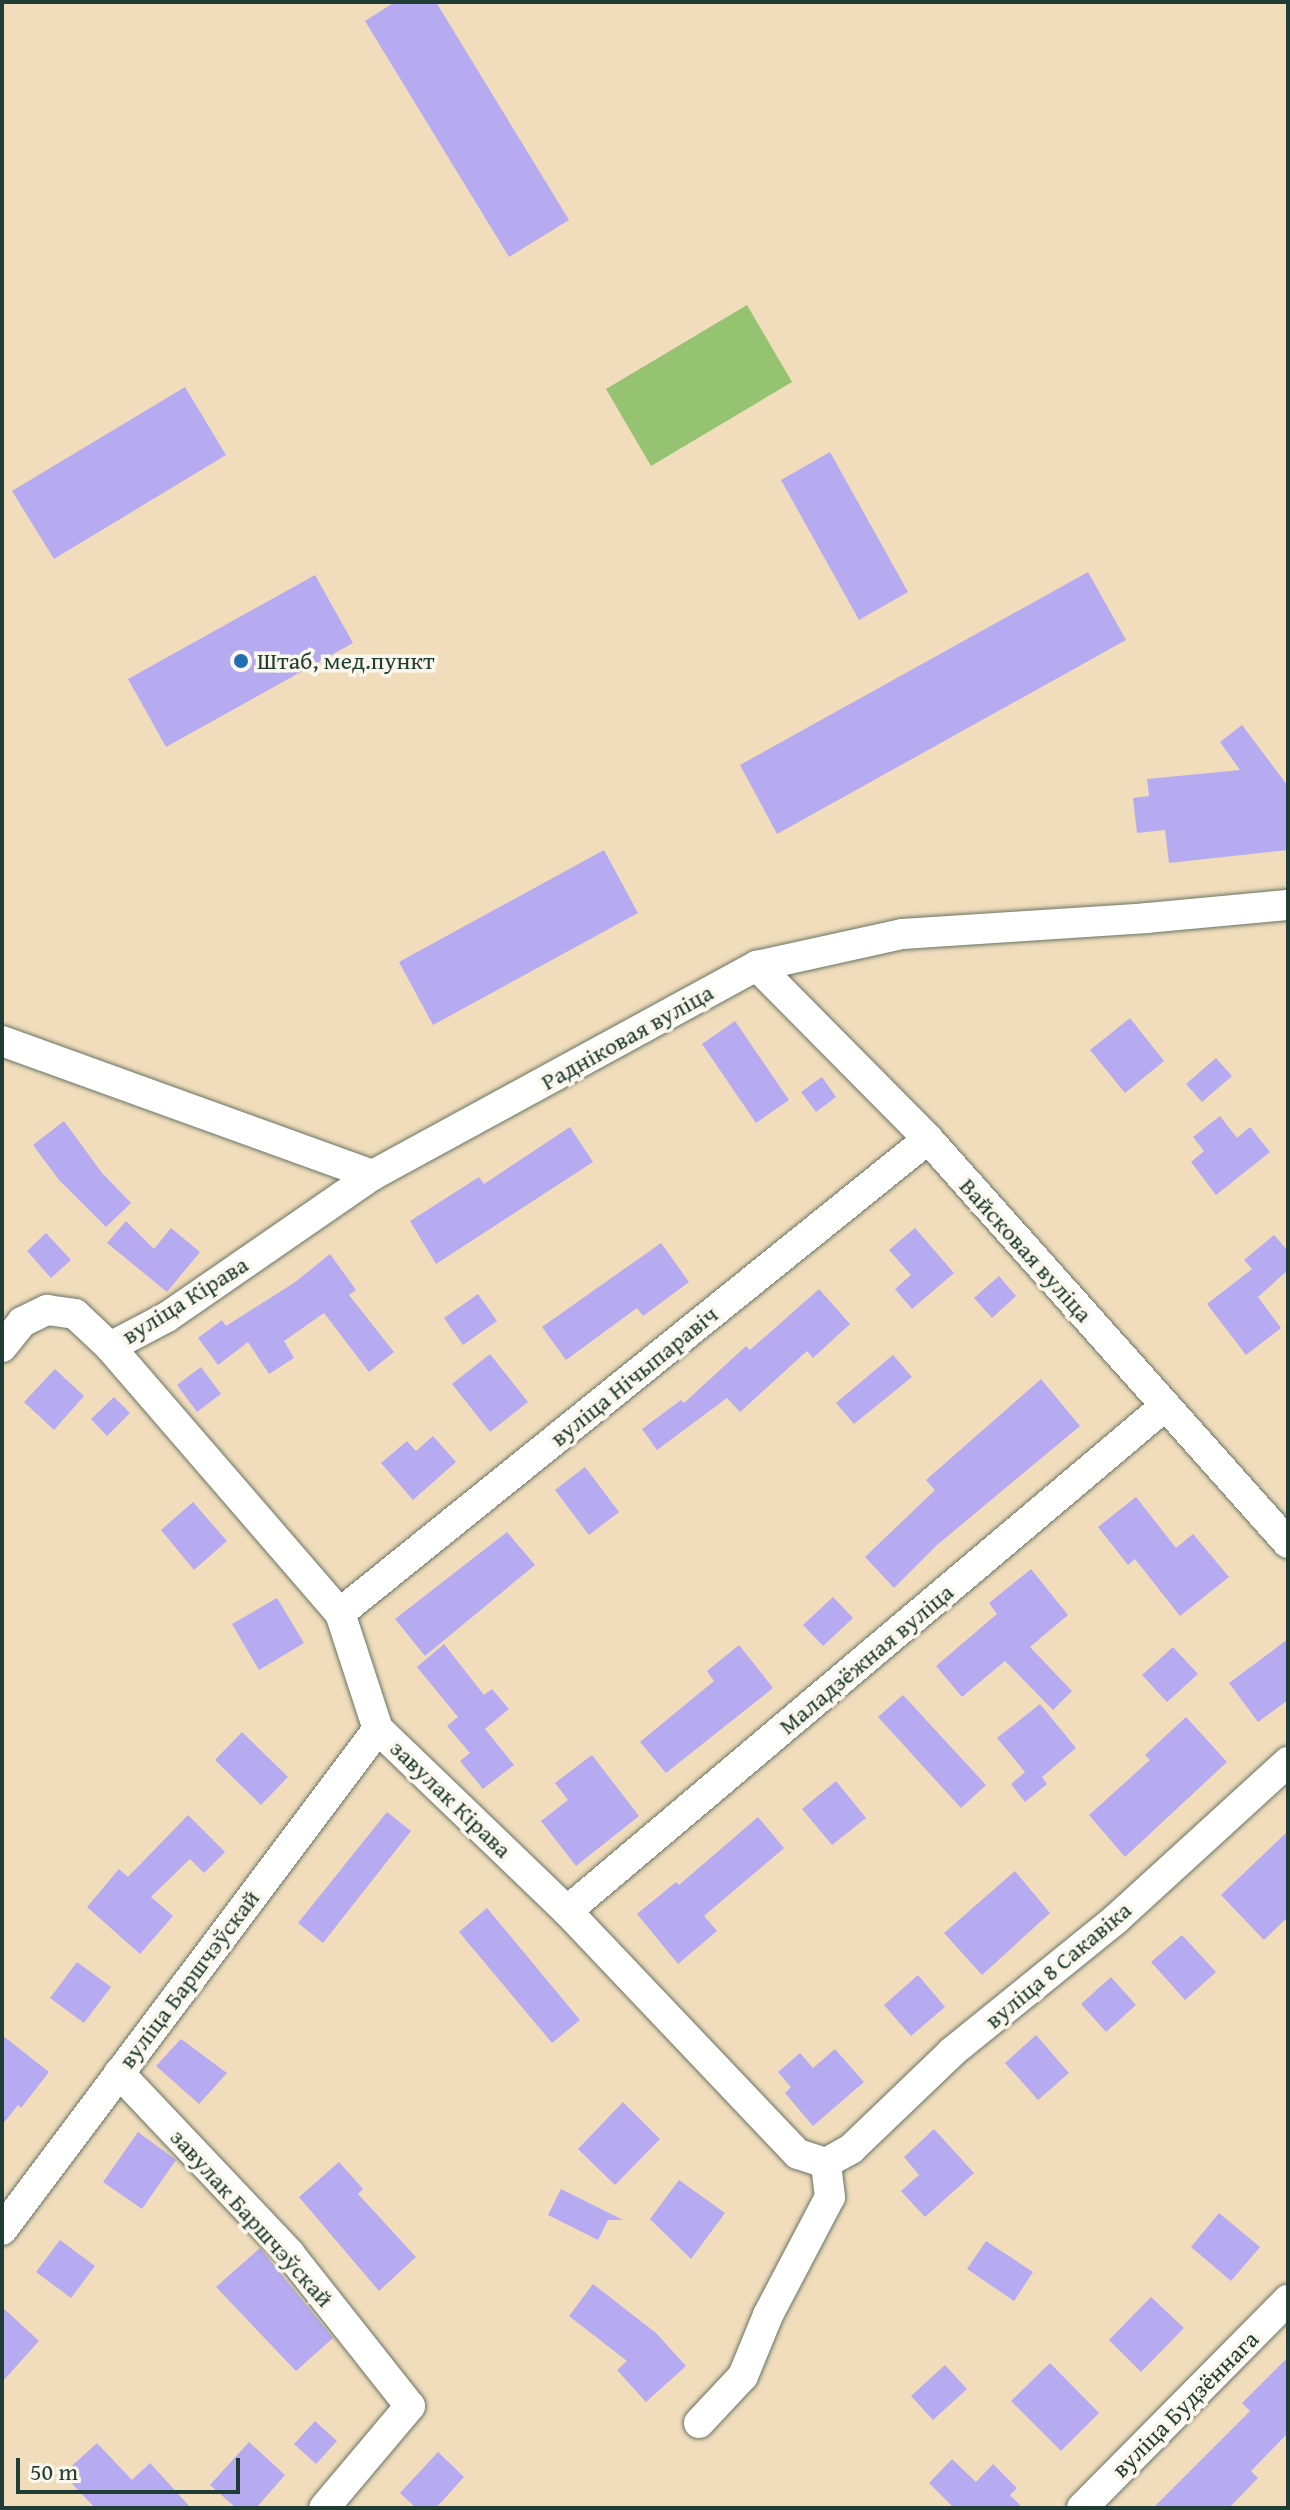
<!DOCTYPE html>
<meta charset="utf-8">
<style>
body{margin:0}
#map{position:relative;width:1290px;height:2510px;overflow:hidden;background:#f1ddbc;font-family:"Gentium Book Plus",serif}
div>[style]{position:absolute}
.green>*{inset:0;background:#95c372}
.building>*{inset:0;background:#b6abf0}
.roads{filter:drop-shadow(0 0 2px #687564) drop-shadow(0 0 2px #687564)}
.minor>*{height:30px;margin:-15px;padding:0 15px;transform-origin:15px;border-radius:15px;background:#fff}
.dots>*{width:22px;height:22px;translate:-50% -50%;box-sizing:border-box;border:4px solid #fbf7ec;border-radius:50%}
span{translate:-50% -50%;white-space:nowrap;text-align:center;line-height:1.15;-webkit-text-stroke:7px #fbf7ec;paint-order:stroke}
.poi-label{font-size:24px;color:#1f3d34}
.left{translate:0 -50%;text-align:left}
.street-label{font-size:24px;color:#1f3d34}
.frame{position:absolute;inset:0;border:4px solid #1f3d34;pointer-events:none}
.scale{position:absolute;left:16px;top:2458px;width:224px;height:36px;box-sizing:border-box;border:4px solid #1f3d34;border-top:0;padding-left:10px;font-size:24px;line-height:28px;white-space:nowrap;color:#1f3d34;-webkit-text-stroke:6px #fbf7ec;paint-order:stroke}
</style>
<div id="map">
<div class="green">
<i style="clip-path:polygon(747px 305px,792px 382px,651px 466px,606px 389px)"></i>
</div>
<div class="building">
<i style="clip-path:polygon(395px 2px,436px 2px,569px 220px,509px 257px,365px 21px)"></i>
<i style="clip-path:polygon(185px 387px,226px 455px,54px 559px,12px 491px)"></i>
<i style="clip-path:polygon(830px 452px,908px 592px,859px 620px,781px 480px)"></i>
<i style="clip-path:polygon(1088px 572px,1126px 640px,777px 834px,740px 765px)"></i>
<i style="clip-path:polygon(315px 575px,353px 643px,166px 747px,128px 679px)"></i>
<i style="clip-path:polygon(1242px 725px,1288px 786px,1288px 850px,1169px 863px,1165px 830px,1137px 833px,1133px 798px,1149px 796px,1147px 779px,1240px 770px,1220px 742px)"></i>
<i style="clip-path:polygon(604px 850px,638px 913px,433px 1025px,399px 962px)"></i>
<i style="clip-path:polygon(1130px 1018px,1164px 1061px,1125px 1093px,1090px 1050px)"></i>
<i style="clip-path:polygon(735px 1021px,789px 1100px,756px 1123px,702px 1044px)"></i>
<i style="clip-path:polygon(1216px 1058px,1232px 1076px,1202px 1102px,1186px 1084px)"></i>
<i style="clip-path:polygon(822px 1077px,836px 1097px,816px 1112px,801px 1092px)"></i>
<i style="clip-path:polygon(1220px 1116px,1237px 1138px,1250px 1127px,1270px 1152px,1216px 1195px,1191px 1162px,1204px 1151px,1193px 1137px)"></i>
<i style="clip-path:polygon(64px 1121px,102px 1173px,131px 1203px,106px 1227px,59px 1180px,33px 1145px)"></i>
<i style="clip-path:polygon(570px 1127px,593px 1162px,436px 1264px,410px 1221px,479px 1177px,484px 1184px)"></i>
<i style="clip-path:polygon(126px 1221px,154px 1249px,171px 1228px,200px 1252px,167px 1292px,107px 1243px)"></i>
<i style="clip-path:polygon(915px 1228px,954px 1273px,912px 1309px,895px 1289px,911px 1275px,889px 1250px)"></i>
<i style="clip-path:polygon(46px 1233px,71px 1260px,51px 1278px,27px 1251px)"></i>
<i style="clip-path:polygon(1274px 1235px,1288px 1251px,1288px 1270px,1258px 1297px,1281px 1328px,1246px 1355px,1207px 1304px,1252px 1269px,1244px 1260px)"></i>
<i style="clip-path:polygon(661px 1243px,689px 1282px,643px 1316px,637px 1308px,566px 1360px,542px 1327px)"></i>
<i style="clip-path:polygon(330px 1254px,356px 1290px,349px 1295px,394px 1352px,369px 1372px,324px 1313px,284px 1341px,294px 1358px,269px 1374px,248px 1342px,218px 1365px,198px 1338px,222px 1320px,226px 1326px,294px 1283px)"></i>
<i style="clip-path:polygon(999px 1276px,1016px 1296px,992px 1318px,974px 1298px)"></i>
<i style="clip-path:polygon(819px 1289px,850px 1324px,813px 1358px,807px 1351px,740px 1412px,727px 1398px,657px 1450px,642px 1429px,681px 1400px,684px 1403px,746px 1346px,750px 1350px)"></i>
<i style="clip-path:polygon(478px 1294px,497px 1321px,463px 1345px,444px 1318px)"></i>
<i style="clip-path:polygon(490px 1354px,528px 1402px,490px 1432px,452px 1384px)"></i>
<i style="clip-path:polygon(893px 1355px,912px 1377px,854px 1424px,836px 1403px)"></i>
<i style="clip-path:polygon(201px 1367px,221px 1394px,197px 1412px,177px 1385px)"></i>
<i style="clip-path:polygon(55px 1369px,84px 1396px,54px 1430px,24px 1402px)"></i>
<i style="clip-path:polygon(1041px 1379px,1080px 1426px,937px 1545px,894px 1588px,865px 1557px,935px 1490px,926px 1480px)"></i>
<i style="clip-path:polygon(114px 1397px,130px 1413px,107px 1436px,91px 1419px)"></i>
<i style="clip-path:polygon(433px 1436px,456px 1462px,413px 1500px,381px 1463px,407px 1441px,416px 1451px)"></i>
<i style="clip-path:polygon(585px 1467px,619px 1512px,589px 1535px,555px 1490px)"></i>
<i style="clip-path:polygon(1136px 1497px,1176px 1548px,1193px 1534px,1229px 1577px,1180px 1616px,1135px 1559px,1128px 1565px,1098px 1527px)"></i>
<i style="clip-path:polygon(193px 1502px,227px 1541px,194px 1570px,161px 1530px)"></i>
<i style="clip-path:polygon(507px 1532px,535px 1565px,425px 1656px,395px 1619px)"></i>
<i style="clip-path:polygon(1031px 1569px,1068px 1615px,1030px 1647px,1072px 1691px,1053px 1710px,1005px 1661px,962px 1697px,936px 1666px,997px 1614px,989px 1603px)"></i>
<i style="clip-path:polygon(833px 1597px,853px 1618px,823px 1646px,803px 1625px)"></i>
<i style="clip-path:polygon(277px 1598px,304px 1643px,259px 1670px,232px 1624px)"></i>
<i style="clip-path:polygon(1288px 1639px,1288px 1700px,1258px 1722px,1229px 1683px)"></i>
<i style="clip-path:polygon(444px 1644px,484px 1695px,492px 1689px,509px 1709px,485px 1729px,514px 1765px,483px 1789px,460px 1761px,470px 1753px,447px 1726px,458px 1717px,417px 1667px)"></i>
<i style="clip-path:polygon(739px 1645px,773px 1688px,666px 1773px,640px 1742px,714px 1681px,707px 1671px)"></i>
<i style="clip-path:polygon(1173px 1647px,1198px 1674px,1167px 1702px,1142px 1675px)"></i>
<i style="clip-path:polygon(903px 1695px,986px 1785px,961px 1808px,878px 1717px)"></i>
<i style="clip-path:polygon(1040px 1704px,1076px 1748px,1042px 1777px,1047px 1784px,1025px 1802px,1011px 1784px,1025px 1772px,997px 1738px)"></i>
<i style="clip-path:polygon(1186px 1717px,1227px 1762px,1125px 1857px,1089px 1815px,1150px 1760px,1145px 1755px)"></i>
<i style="clip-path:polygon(242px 1732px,288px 1777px,261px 1805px,215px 1760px)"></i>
<i style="clip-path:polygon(592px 1755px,639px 1816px,576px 1866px,541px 1821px,568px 1800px,555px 1783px)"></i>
<i style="clip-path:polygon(836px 1781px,866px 1818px,832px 1845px,802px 1809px)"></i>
<i style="clip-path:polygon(387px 1812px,411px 1831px,323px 1943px,298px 1923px)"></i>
<i style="clip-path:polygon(188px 1815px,225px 1852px,204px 1873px,190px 1859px,151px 1897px,173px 1916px,140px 1954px,87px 1907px,119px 1869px,128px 1877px)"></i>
<i style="clip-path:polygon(758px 1817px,784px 1848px,704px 1916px,717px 1931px,678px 1964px,637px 1914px,676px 1882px,679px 1885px)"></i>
<i style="clip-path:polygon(1288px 1831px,1288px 1917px,1264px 1940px,1221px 1895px)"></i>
<i style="clip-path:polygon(1015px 1871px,1050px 1913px,982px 1975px,944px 1933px)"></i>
<i style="clip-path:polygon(487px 1908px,580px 2020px,552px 2043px,459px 1932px)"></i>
<i style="clip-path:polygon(1182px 1935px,1216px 1972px,1185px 2000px,1151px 1962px)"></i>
<i style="clip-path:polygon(77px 1962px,111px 1987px,84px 2023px,50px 1998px)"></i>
<i style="clip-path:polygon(918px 1975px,945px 2007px,911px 2036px,884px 2005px)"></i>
<i style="clip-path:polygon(1111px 1977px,1136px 2005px,1106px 2032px,1081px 2004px)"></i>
<i style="clip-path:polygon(2px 2035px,49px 2072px,21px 2108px,18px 2105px,2px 2125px)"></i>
<i style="clip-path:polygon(1036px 2035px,1069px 2073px,1038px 2100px,1005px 2063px)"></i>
<i style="clip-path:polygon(181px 2039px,227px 2073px,199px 2104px,156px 2066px)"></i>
<i style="clip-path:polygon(835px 2049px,864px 2082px,813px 2126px,785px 2093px,791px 2087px,778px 2072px,800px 2053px,813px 2068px)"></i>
<i style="clip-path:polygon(623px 2102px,660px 2139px,615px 2185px,578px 2149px)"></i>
<i style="clip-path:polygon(934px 2129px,974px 2173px,925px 2217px,901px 2191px,919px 2175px,904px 2157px)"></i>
<i style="clip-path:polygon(138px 2132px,176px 2160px,142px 2209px,103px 2182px)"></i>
<i style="clip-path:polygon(339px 2162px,363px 2189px,358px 2194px,416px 2257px,379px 2291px,299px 2197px)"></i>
<i style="clip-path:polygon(679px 2180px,725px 2213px,691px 2259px,650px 2219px)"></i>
<i style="clip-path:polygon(561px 2189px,623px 2220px,608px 2220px,598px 2240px,548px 2215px)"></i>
<i style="clip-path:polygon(1219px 2213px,1260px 2247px,1231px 2281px,1191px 2247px)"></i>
<i style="clip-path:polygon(60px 2240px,95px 2266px,71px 2298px,36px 2272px)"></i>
<i style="clip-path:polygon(986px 2241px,1033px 2272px,1014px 2301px,967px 2269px)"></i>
<i style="clip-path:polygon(260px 2248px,333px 2338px,296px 2371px,216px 2287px)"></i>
<i style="clip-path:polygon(593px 2284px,656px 2333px,686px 2366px,646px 2402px,617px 2370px,627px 2361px,569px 2316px)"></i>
<i style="clip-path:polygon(1151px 2297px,1184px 2328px,1141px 2372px,1109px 2340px)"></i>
<i style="clip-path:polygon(2px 2307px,39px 2341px,2px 2382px)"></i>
<i style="clip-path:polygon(1288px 2357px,1288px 2433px,1251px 2471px,1258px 2478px,1229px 2508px,1153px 2508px,1250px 2411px,1242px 2403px)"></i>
<i style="clip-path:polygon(1050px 2363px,1099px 2413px,1061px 2451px,1011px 2401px)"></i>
<i style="clip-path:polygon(945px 2365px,967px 2389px,933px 2420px,911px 2396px)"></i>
<i style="clip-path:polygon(315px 2421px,337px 2441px,316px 2464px,294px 2444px)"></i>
<i style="clip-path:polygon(249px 2442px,285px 2475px,256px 2508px,236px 2508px,210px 2485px)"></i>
<i style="clip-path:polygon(97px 2443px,132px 2480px,150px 2463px,191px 2508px,95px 2508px,63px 2474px)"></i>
<i style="clip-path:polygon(438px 2452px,464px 2477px,436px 2508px,416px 2508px,400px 2493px)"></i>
<i style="clip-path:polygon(952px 2459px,976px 2482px,993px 2464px,1017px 2488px,1010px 2495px,1023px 2508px,950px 2508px,952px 2506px,929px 2483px)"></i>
</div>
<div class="roads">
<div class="minor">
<i style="left:757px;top:966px;width:243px;rotate:45.3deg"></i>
<i style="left:928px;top:1139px;width:541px;rotate:48.3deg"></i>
<i style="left:2px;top:1041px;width:394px;rotate:19.9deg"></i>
<i style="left:2px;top:1347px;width:32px;rotate:-51deg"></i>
<i style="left:22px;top:1322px;width:28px;rotate:-26deg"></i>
<i style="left:47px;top:1310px;width:28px;rotate:8deg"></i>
<i style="left:75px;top:1314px;width:48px;rotate:43.3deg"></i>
<i style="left:110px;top:1347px;width:64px;rotate:-27.8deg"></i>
<i style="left:167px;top:1317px;width:250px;rotate:-34.6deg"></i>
<i style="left:373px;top:1175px;width:437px;rotate:-28.6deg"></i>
<i style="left:757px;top:966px;width:148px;rotate:-12.4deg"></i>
<i style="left:902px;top:934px;width:246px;rotate:-3.7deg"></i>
<i style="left:1147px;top:918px;width:142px;rotate:-5.3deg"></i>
<i style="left:110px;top:1347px;width:352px;rotate:49.2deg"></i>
<i style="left:340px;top:1613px;width:122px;rotate:71.9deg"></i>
<i style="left:378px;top:1729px;width:262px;rotate:43.9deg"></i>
<i style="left:567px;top:1911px;width:335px;rotate:46.5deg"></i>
<i style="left:798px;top:2154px;width:29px;rotate:18deg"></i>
<i style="left:340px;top:1613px;width:755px;rotate:-38.87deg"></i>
<i style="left:567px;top:1911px;width:783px;rotate:-40.18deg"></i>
<i style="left:119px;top:2073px;width:248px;rotate:46.6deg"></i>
<i style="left:289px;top:2253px;width:195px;rotate:51.7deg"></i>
<i style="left:410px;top:2406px;width:133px;rotate:130.1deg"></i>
<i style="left:826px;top:2163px;width:29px;rotate:-29deg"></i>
<i style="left:851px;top:2149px;width:140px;rotate:-43.8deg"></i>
<i style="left:952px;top:2052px;width:211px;rotate:-39deg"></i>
<i style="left:1116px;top:1919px;width:233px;rotate:-42.4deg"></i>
<i style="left:2px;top:2230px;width:626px;rotate:-53.11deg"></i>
<i style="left:699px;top:2423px;width:64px;rotate:-46.9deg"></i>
<i style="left:743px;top:2376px;width:66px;rotate:-67.7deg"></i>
<i style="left:768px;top:2315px;width:133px;rotate:-62.3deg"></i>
<i style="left:830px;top:2197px;width:34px;rotate:-97deg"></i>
<i style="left:1082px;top:2508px;width:293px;rotate:-45.3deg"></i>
</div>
</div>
<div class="dots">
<i style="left:241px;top:661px;background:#1f6fb2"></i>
</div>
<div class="poi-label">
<span class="left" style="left:257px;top:661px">Штаб, мeд.пункт</span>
</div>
<div class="street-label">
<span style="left:627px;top:1037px;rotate:-29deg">Радніковая вуліца</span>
<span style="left:1026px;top:1250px;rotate:48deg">Вайсковая вуліца</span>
<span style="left:185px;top:1300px;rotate:-32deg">вуліца Кірава</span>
<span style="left:634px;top:1376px;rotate:-39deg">вуліца Нічыпаравіч</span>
<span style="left:866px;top:1659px;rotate:-40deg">Маладзёжная вуліца</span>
<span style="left:451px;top:1799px;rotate:44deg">завулак Кірава</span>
<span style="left:1058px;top:1965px;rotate:-40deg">вуліца 8 Сакавіка</span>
<span style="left:189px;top:1979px;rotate:-53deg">вуліца Баршчэўскай</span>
<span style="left:252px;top:2218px;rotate:48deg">завулак Баршчэўскай</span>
<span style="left:1185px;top:2404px;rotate:-45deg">вуліца Будзённага</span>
</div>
<div class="frame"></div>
<div class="scale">50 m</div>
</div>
